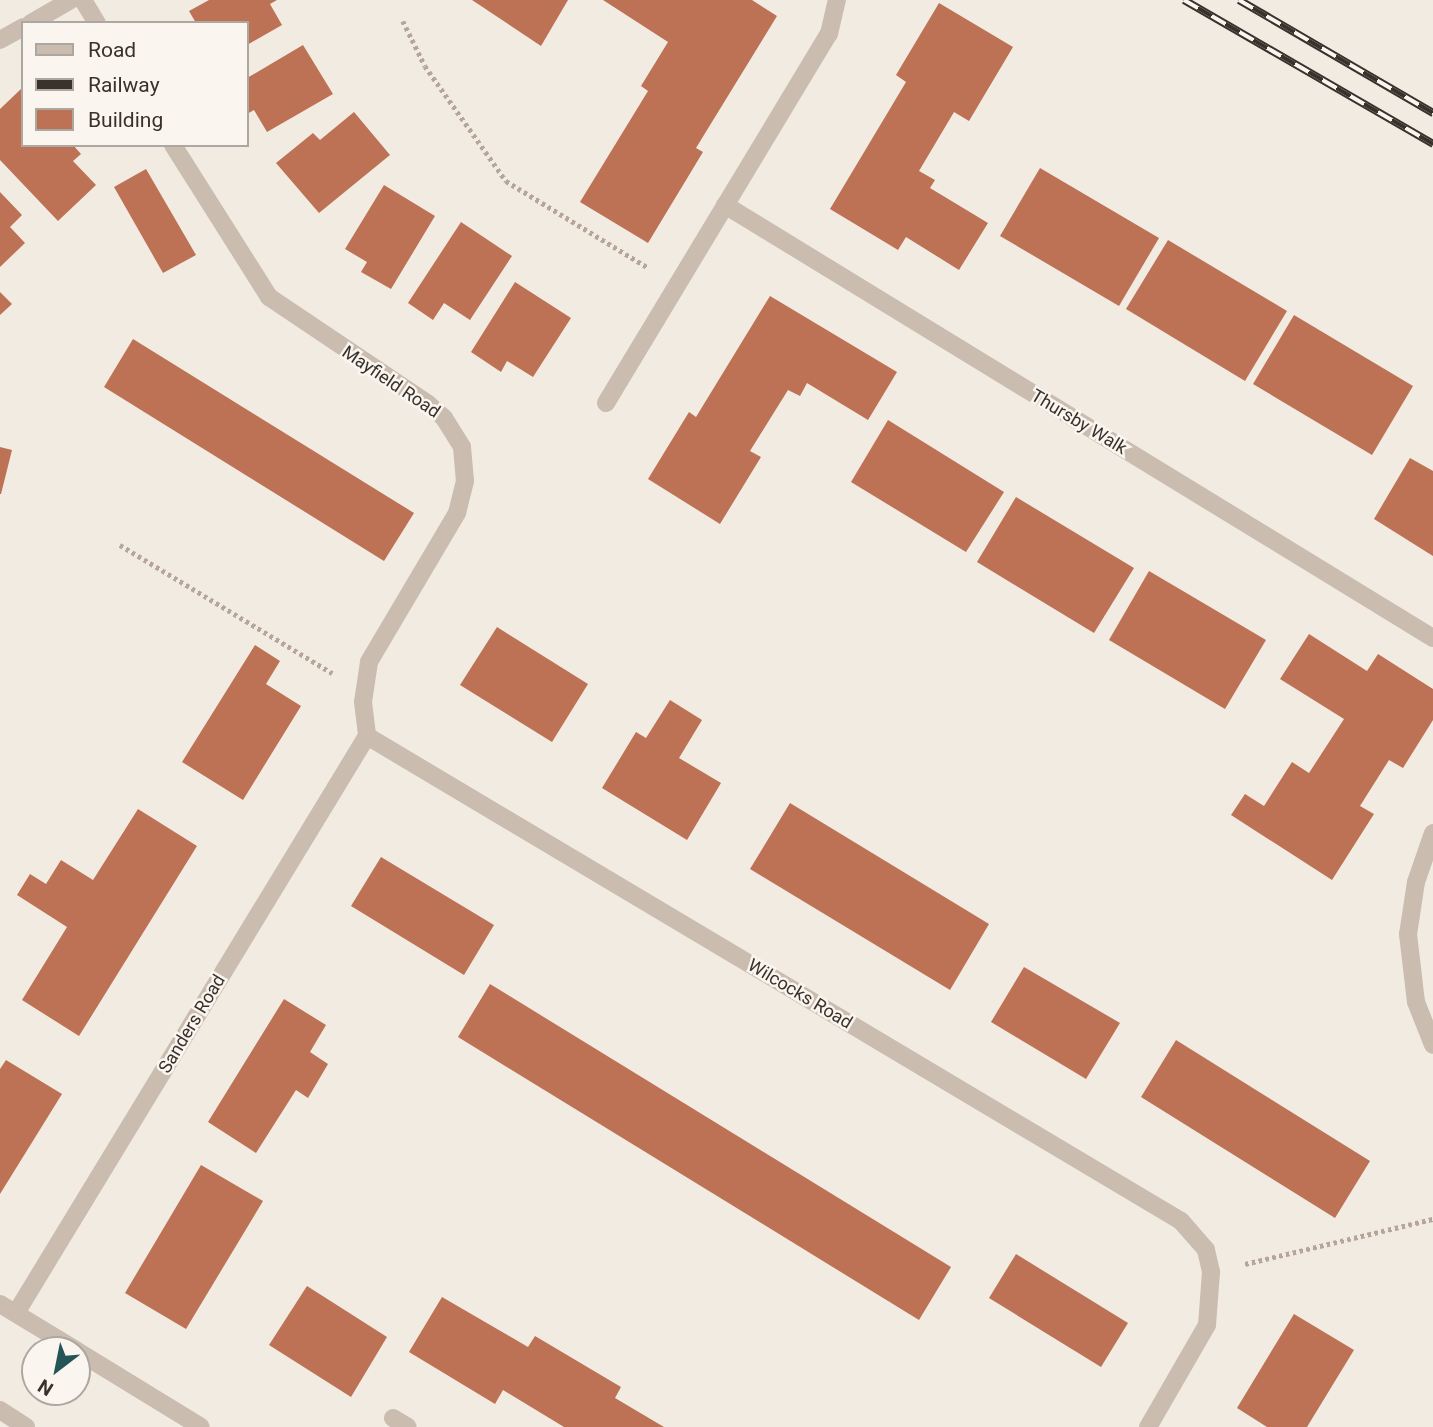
<!DOCTYPE html>
<style>
body{margin:0}
#map{position:relative;width:1433px;height:1427px;overflow:hidden;background:#f2ebe2;font-family:Roboto,sans-serif}
div>[style]{position:absolute}
.building>*{inset:0;background:#bd7255}
.path>*{height:4.5px;margin-top:-2.25px;transform-origin:0;background:repeating-linear-gradient(90deg,#b6a699 0 3.5px,transparent 0 7px)}
.minor>*{height:18px;margin:-9px;padding:0 9px;transform-origin:9px;border-radius:9px;background:#cabcaf}
.rail>*{height:8px;margin-top:-4px;transform-origin:0;background:repeating-linear-gradient(90deg,#faf5ef 0 16px,#39312c 0 32px);box-sizing:border-box;border-block:2px solid #39312c}
span{translate:-50% -50%;white-space:nowrap;text-align:center;line-height:1.15;-webkit-text-stroke:5px #faf5ef;paint-order:stroke}
.street-label{font-size:18px;color:#39312c}
.legend{position:absolute;left:21px;top:21px;width:228px;height:126px;box-sizing:border-box;background:#faf5ef;border:2px solid #ada7a1;margin:0;padding:9px 12px;list-style:none;font-size:21px;color:#39312c}
.legend li{display:flex;align-items:center;gap:14px;height:35px}
.legend b{width:35px;border:2px solid #ada7a1}
.north{position:absolute;left:21px;top:1336px;width:70px;height:70px;box-sizing:border-box;background:#faf5ef;border:2px solid #ada7a1;border-radius:50%;rotate:212deg;font-size:19px;font-weight:700;line-height:28px;text-align:center;color:#39312c}
.north::after{content:'';display:block;margin:auto;width:24px;height:32px;background:#245358;clip-path:polygon(50% 0,100% 100%,50% 72%,0 100%)}
</style>
<div id="map">
<div class="building">
<i style="clip-path:polygon(209px 0,277px 0,270px 4px,282px 25px,247px 45px,247px 23px,196px 23px,189px 11px)"></i>
<i style="clip-path:polygon(472px 0,568px 0,541px 46px)"></i>
<i style="clip-path:polygon(603px 0,752px 0,777px 16px,696px 148px,703px 152px,648px 243px,580px 202px,648px 91px,641px 86px,668px 42px)"></i>
<i style="clip-path:polygon(939px 3px,1013px 47px,969px 121px,954px 112px,919px 171px,935px 180px,930px 188px,988px 223px,959px 270px,906px 237px,898px 250px,830px 209px,906px 82px,896px 75px)"></i>
<i style="clip-path:polygon(303px 45px,333px 94px,267px 132px,254px 110px,247px 114px,247px 78px)"></i>
<i style="clip-path:polygon(21px 89px,23px 145px,73px 145px,81px 154px,73px 161px,96px 185px,58px 221px,0 160px,0 109px)"></i>
<i style="clip-path:polygon(354px 112px,390px 155px,319px 213px,276px 163px,313px 133px,320px 140px)"></i>
<i style="clip-path:polygon(1040px 168px,1159px 238px,1119px 306px,1000px 236px)"></i>
<i style="clip-path:polygon(146px 169px,196px 255px,163px 273px,114px 187px)"></i>
<i style="clip-path:polygon(384px 185px,435px 216px,391px 289px,361px 272px,367px 262px,345px 249px)"></i>
<i style="clip-path:polygon(0 192px,22px 215px,10px 227px,25px 243px,0 267px)"></i>
<i style="clip-path:polygon(461px 222px,512px 256px,470px 320px,444px 303px,433px 320px,408px 303px)"></i>
<i style="clip-path:polygon(1168px 240px,1287px 311px,1245px 381px,1126px 309px)"></i>
<i style="clip-path:polygon(515px 282px,571px 318px,533px 377px,507px 361px,501px 372px,471px 352px)"></i>
<i style="clip-path:polygon(0 292px,12px 304px,0 315px)"></i>
<i style="clip-path:polygon(770px 296px,897px 372px,868px 420px,807px 383px,800px 396px,788px 390px,750px 451px,761px 457px,720px 524px,648px 479px,689px 412px,696px 417px)"></i>
<i style="clip-path:polygon(1294px 315px,1413px 386px,1372px 455px,1253px 384px)"></i>
<i style="clip-path:polygon(133px 339px,414px 513px,384px 561px,104px 387px)"></i>
<i style="clip-path:polygon(888px 420px,1004px 492px,966px 552px,851px 482px)"></i>
<i style="clip-path:polygon(0 447px,12px 450px,1px 494px,0 494px)"></i>
<i style="clip-path:polygon(1410px 458px,1433px 471px,1433px 556px,1374px 519px)"></i>
<i style="clip-path:polygon(1016px 497px,1134px 568px,1094px 633px,977px 562px)"></i>
<i style="clip-path:polygon(1149px 571px,1266px 640px,1225px 709px,1109px 640px)"></i>
<i style="clip-path:polygon(497px 627px,588px 684px,552px 742px,460px 685px)"></i>
<i style="clip-path:polygon(1309px 634px,1367px 671px,1378px 654px,1433px 689px,1433px 720px,1403px 768px,1389px 760px,1360px 806px,1374px 814px,1332px 880px,1231px 815px,1245px 794px,1264px 806px,1292px 762px,1309px 773px,1344px 719px,1280px 679px)"></i>
<i style="clip-path:polygon(255px 645px,280px 661px,266px 684px,301px 706px,243px 800px,182px 762px)"></i>
<i style="clip-path:polygon(670px 700px,702px 720px,679px 758px,721px 783px,687px 840px,602px 788px,636px 732px,646px 738px)"></i>
<i style="clip-path:polygon(790px 803px,989px 924px,950px 990px,750px 869px)"></i>
<i style="clip-path:polygon(138px 809px,197px 846px,79px 1036px,22px 1000px,67px 927px,17px 895px,30px 874px,46px 884px,61px 860px,93px 880px)"></i>
<i style="clip-path:polygon(381px 857px,494px 925px,464px 975px,351px 906px)"></i>
<i style="clip-path:polygon(1024px 967px,1120px 1023px,1086px 1079px,991px 1022px)"></i>
<i style="clip-path:polygon(490px 984px,951px 1267px,919px 1320px,458px 1037px)"></i>
<i style="clip-path:polygon(284px 999px,326px 1025px,310px 1052px,328px 1064px,308px 1098px,296px 1090px,256px 1153px,208px 1122px)"></i>
<i style="clip-path:polygon(1176px 1040px,1370px 1161px,1335px 1218px,1141px 1097px)"></i>
<i style="clip-path:polygon(6px 1060px,62px 1094px,0 1194px,0 1069px)"></i>
<i style="clip-path:polygon(201px 1165px,263px 1201px,186px 1329px,125px 1293px)"></i>
<i style="clip-path:polygon(1016px 1254px,1128px 1323px,1101px 1367px,989px 1298px)"></i>
<i style="clip-path:polygon(307px 1286px,387px 1337px,351px 1397px,269px 1345px)"></i>
<i style="clip-path:polygon(442px 1297px,528px 1347px,535px 1336px,621px 1387px,615px 1398px,664px 1427px,564px 1427px,503px 1390px,495px 1404px,409px 1352px)"></i>
<i style="clip-path:polygon(1294px 1314px,1354px 1350px,1307px 1427px,1267px 1427px,1237px 1408px)"></i>
</div>
<div class="path">
<i style="left:403px;top:21px;width:50px;rotate:63.9deg"></i>
<i style="left:425px;top:66px;width:141px;rotate:54.8deg"></i>
<i style="left:506px;top:181px;width:165px;rotate:31.4deg"></i>
<i style="left:120px;top:545px;width:248px;rotate:31.1deg"></i>
<i style="left:1245px;top:1264px;width:193px;rotate:-13.5deg"></i>
</div>
<div class="minor">
<i style="left:83px;top:0;width:27px;rotate:59deg"></i>
<i style="left:31px;top:23px;width:46px;rotate:-29.9deg"></i>
<i style="left:0;top:40px;width:26px;rotate:-29deg"></i>
<i style="left:173px;top:145px;width:180px;rotate:57.7deg"></i>
<i style="left:269px;top:297px;width:192px;rotate:33.9deg"></i>
<i style="left:428px;top:404px;width:21px;rotate:41deg"></i>
<i style="left:444px;top:418px;width:34px;rotate:58deg"></i>
<i style="left:462px;top:447px;width:34px;rotate:85deg"></i>
<i style="left:465px;top:481px;width:33px;rotate:104deg"></i>
<i style="left:457px;top:513px;width:173px;rotate:120.6deg"></i>
<i style="left:369px;top:662px;width:40px;rotate:98.5deg"></i>
<i style="left:363px;top:702px;width:34px;rotate:83deg"></i>
<i style="left:725px;top:205px;width:830px;rotate:31.45deg"></i>
<i style="left:606px;top:403px;width:431px;rotate:-58.9deg"></i>
<i style="left:829px;top:34px;width:35px;rotate:-77deg"></i>
<i style="left:367px;top:736px;width:948px;rotate:30.79deg"></i>
<i style="left:1181px;top:1221px;width:38px;rotate:49deg"></i>
<i style="left:1206px;top:1250px;width:23px;rotate:77deg"></i>
<i style="left:1211px;top:1272px;width:53px;rotate:94.3deg"></i>
<i style="left:1207px;top:1325px;width:118px;rotate:120deg"></i>
<i style="left:1433px;top:833px;width:52px;rotate:109.1deg"></i>
<i style="left:1416px;top:882px;width:53px;rotate:98.7deg"></i>
<i style="left:1408px;top:934px;width:68px;rotate:83.3deg"></i>
<i style="left:1416px;top:1002px;width:46px;rotate:68.4deg"></i>
<i style="left:0;top:1304px;width:89px;rotate:31.2deg"></i>
<i style="left:16px;top:1313px;width:675px;rotate:-58.69deg"></i>
<i style="left:77px;top:1351px;width:145px;rotate:31.5deg"></i>
<i style="left:0;top:1410px;width:31px;rotate:33deg"></i>
<i style="left:393px;top:1418px;width:17px;rotate:31deg"></i>
</div>
<div class="rail">
<i style="left:1184px;top:0;width:288px;rotate:30deg"></i>
<i style="left:1239px;top:0;width:225px;rotate:30.2deg"></i>
</div>
<div class="street-label">
<span style="left:391px;top:382px;rotate:34deg">Mayfield Road</span>
<span style="left:1079px;top:422px;rotate:31deg">Thursby Walk</span>
<span style="left:800px;top:994px;rotate:31deg">Wilcocks Road</span>
<span style="left:192px;top:1024px;rotate:-59deg">Sanders Road</span>
</div>
<ul class="legend">
<li><b style="height:9px;background:#cabcaf"></b>Road</li>
<li><b style="height:9px;background:#39312c"></b>Railway</li>
<li><b style="height:19px;background:#bd7255"></b>Building</li>
</ul>
<div class="north">N</div>
</div>
